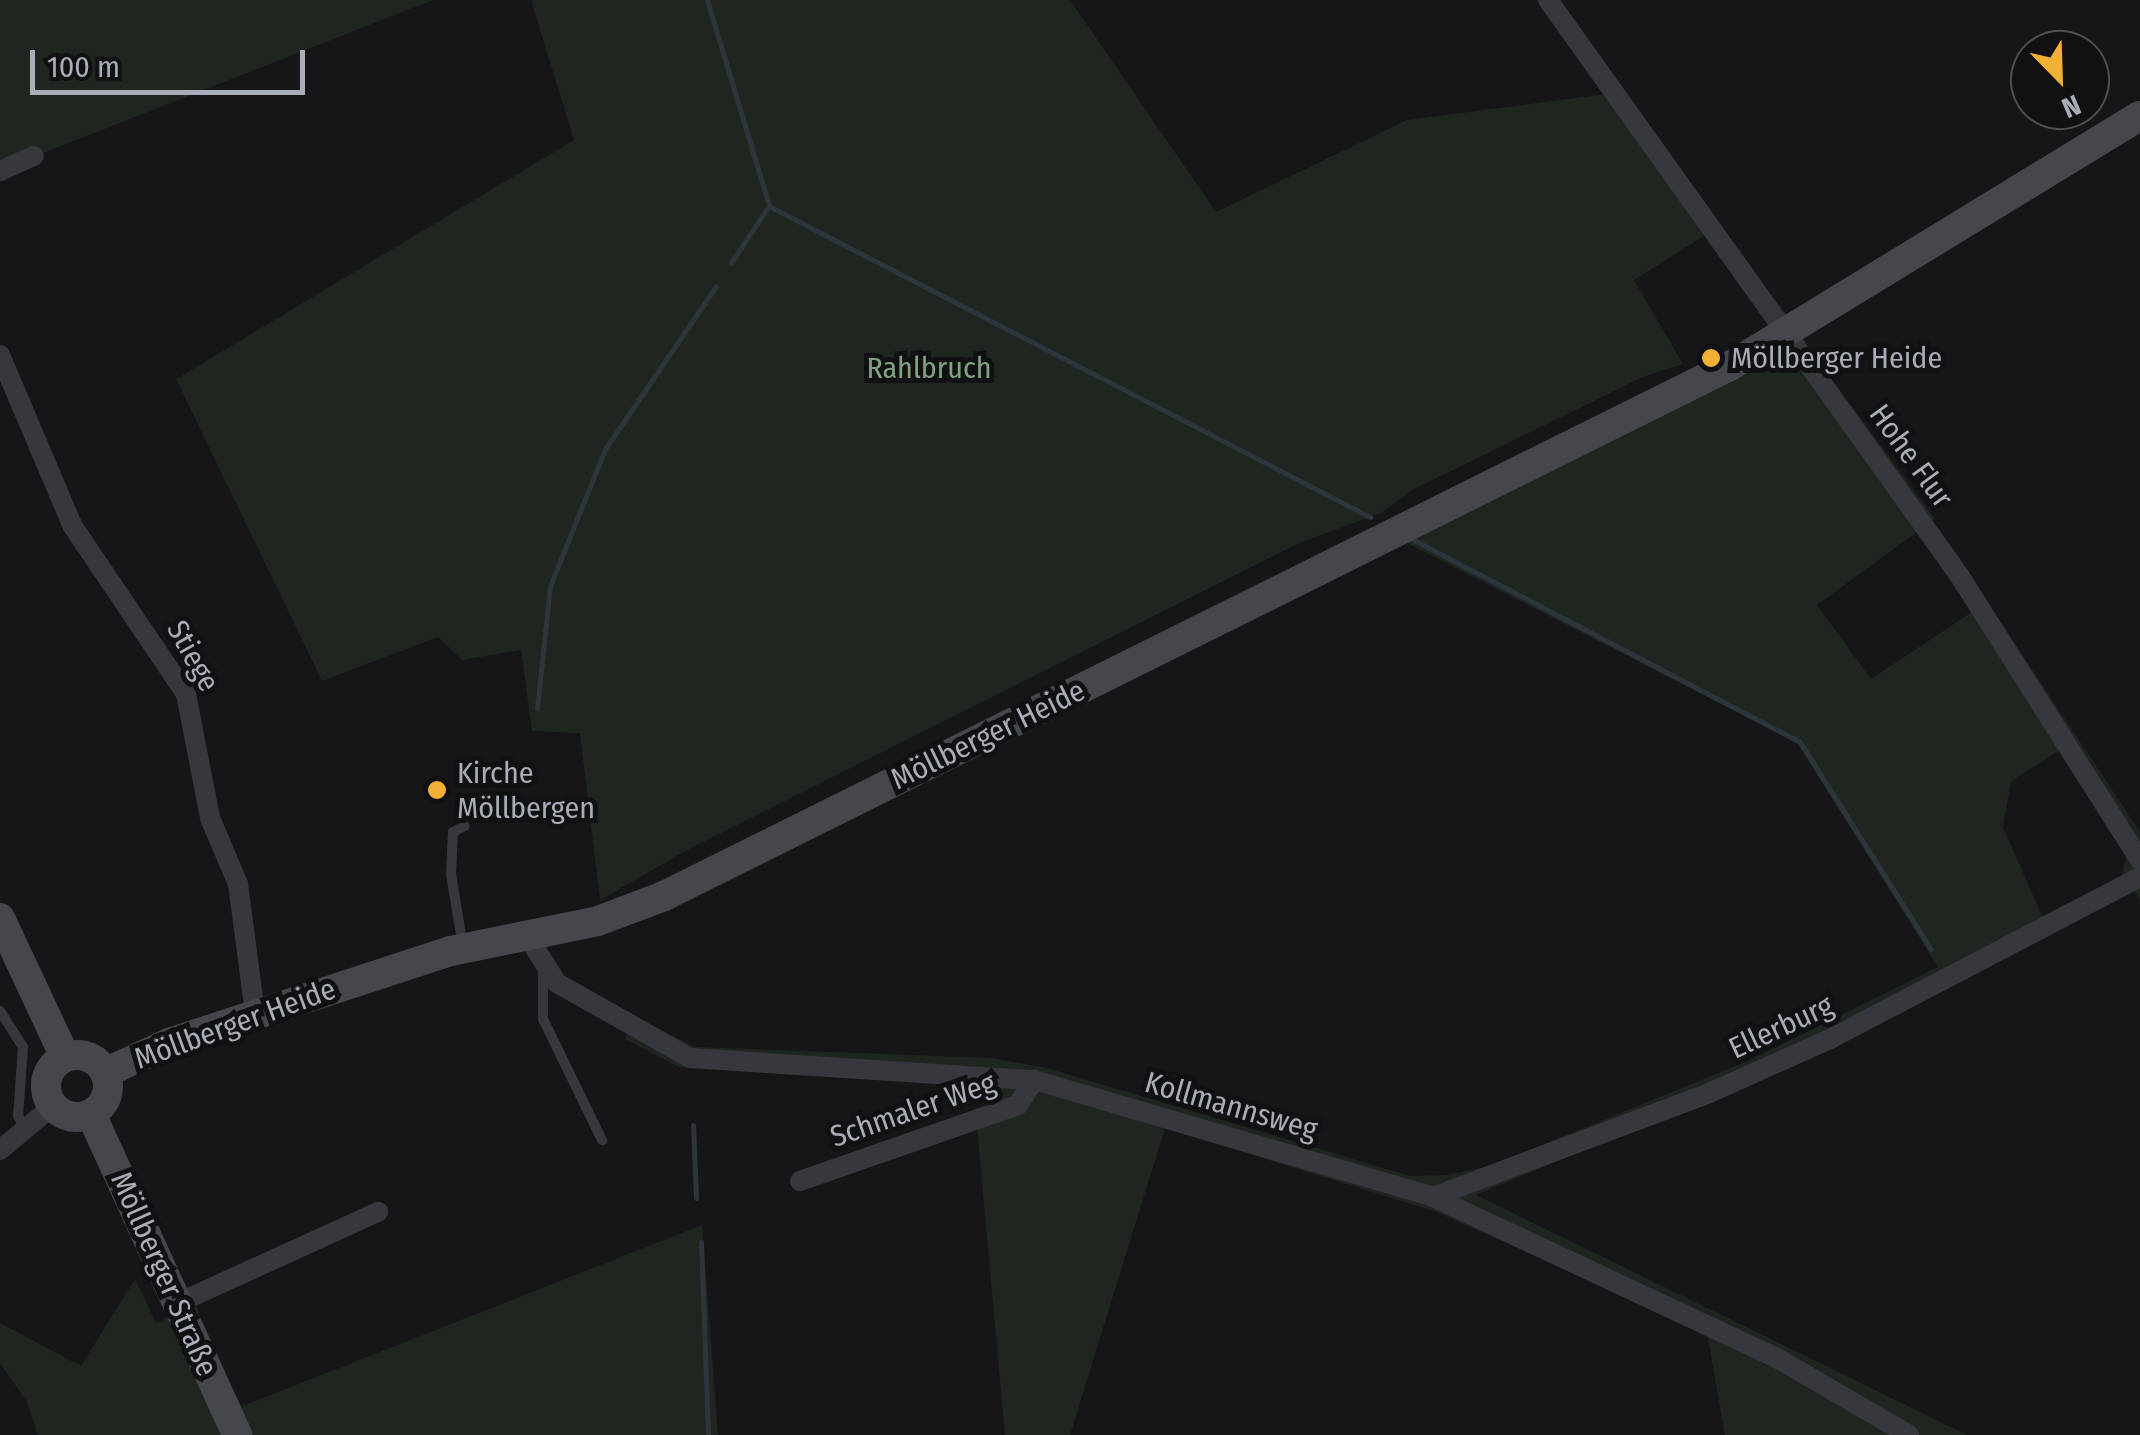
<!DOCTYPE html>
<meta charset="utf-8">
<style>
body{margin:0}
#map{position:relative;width:2140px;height:1435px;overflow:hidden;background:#161618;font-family:"Fira Sans Condensed",sans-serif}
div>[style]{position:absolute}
.green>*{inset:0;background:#1e261f}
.stream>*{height:5px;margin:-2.5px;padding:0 2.5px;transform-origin:2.5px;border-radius:2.5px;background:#2c353c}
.lane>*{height:10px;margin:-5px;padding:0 5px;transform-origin:5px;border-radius:5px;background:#37383d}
.street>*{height:20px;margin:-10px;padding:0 10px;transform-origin:10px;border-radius:10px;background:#37383d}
.secondary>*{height:30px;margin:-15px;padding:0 15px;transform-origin:15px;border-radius:15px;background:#45474d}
.secondary>.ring{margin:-15px;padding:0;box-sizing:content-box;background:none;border:30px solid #45474d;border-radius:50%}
.dots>*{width:28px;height:28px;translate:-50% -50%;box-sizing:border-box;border:5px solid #111113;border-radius:50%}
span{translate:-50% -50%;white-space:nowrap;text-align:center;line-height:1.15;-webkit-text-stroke:10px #111113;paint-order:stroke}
.poi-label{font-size:30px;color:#a8adb8}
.left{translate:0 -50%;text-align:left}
.park-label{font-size:30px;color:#7fa381}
.street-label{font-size:30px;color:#a8adb8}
.north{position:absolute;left:2010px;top:30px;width:100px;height:100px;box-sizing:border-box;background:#111113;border:2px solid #4d4f55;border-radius:50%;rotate:157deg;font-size:28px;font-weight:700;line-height:40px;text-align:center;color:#a8adb8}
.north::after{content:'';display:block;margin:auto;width:35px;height:45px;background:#f2b134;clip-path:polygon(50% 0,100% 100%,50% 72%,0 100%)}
.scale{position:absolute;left:30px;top:50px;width:275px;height:45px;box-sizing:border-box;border:5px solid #a8adb8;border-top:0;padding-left:12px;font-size:30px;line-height:35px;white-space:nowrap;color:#a8adb8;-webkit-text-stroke:8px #111113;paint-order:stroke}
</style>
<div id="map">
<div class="green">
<i style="clip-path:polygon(0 0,433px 0,0 170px)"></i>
<i style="clip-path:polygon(531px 0,1070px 0,1216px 212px,1407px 120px,1606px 94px,1538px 0,1555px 0,1704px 236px,1634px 280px,1683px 364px,1643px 377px,1412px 490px,1383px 512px,1299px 543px,689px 849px,600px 900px,580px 733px,532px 731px,521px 650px,462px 660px,438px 637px,322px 681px,176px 379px,574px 140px)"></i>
<i style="clip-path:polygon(evenodd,1804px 342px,1935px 519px,1817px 605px,1871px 679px,1987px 602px,2140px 832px,2140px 901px,2133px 888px,1755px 1079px,1476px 1195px,1967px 1435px,1725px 1435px,1707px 1333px,1434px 1211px,1165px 1128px,1070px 1435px,1005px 1435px,976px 1115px,989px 1110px,986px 1087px,679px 1067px,625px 1039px,636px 1018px,696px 1047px,992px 1058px,1047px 1068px,1410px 1176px,1447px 1175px,1490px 1166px,1748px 1061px,1938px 967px,1797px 743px,1405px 542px,1804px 342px,2062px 749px,2128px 848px,2122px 876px,2042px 916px,2003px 827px,2011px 781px,2062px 749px)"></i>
<i style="clip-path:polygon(702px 1225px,718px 1435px,38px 1435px,27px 1402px,0 1363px,0 1323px,81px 1366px,135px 1279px,156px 1323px,194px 1306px,240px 1407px)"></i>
</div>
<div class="stream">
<i style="left:707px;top:0;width:215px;rotate:73.2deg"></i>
<i style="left:769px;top:206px;width:677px;rotate:27.36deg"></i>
<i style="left:731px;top:263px;width:67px;rotate:-56.5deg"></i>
<i style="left:1408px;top:537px;width:442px;rotate:27.6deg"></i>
<i style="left:1800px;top:742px;width:245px;rotate:57.7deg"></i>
<i style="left:537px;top:708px;width:123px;rotate:-83.9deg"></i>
<i style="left:550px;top:586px;width:148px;rotate:-68.1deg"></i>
<i style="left:605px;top:449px;width:197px;rotate:-55.7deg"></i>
<i style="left:693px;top:1125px;width:73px;rotate:87.6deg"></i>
<i style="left:701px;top:1242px;width:193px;rotate:87.9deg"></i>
</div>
<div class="lane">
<i style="left:463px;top:947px;width:74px;rotate:-99.3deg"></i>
<i style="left:451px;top:874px;width:42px;rotate:-87.3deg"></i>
<i style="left:453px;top:832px;width:13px;rotate:-27deg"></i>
<i style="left:543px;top:967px;width:52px;rotate:90deg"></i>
<i style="left:543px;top:1019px;width:135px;rotate:64deg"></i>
<i style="left:0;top:1011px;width:43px;rotate:57.4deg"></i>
<i style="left:23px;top:1047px;width:69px;rotate:94.1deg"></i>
<i style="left:18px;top:1116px;width:15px;rotate:58deg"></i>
</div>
<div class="street">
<i style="left:1548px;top:0;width:707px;rotate:54.44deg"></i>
<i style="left:1959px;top:575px;width:338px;rotate:57.6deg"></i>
<i style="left:0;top:171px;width:37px;rotate:-24deg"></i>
<i style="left:0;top:355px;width:185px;rotate:67deg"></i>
<i style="left:72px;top:525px;width:204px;rotate:56deg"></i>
<i style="left:186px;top:694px;width:126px;rotate:79deg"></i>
<i style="left:210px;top:818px;width:72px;rotate:67deg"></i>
<i style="left:238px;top:884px;width:131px;rotate:82.5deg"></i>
<i style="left:526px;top:934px;width:58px;rotate:57.7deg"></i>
<i style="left:557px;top:983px;width:153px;rotate:29.4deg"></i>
<i style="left:690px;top:1058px;width:345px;rotate:3.7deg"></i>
<i style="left:1034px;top:1080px;width:416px;rotate:16.3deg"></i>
<i style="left:1433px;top:1197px;width:378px;rotate:25.1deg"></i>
<i style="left:1775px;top:1357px;width:155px;rotate:30.2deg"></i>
<i style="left:0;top:1150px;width:69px;rotate:-39.7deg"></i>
<i style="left:800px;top:1181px;width:231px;rotate:-19.2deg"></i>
<i style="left:1018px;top:1105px;width:30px;rotate:-57deg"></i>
<i style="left:1433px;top:1197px;width:293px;rotate:-20.6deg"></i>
<i style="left:1707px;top:1094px;width:137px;rotate:-24.1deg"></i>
<i style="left:1832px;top:1038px;width:348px;rotate:-27.6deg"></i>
<i style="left:178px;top:1303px;width:220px;rotate:-24.5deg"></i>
</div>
<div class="secondary">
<i style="left:0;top:918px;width:153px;rotate:64.9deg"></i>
<i class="ring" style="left:46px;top:1055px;width:32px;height:32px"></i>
<i style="left:105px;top:1073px;width:71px;rotate:-25.1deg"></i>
<i style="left:169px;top:1043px;width:297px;rotate:-18.1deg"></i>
<i style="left:451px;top:951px;width:150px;rotate:-11.5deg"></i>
<i style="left:598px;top:921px;width:71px;rotate:-20.7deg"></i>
<i style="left:664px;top:896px;width:1190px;rotate:-26.44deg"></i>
<i style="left:1730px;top:366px;width:480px;rotate:-31.4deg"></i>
<i style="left:91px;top:1114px;width:353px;rotate:65.5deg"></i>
</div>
<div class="dots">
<i style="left:1711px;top:358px;background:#f2b134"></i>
<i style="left:437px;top:790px;background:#f2b134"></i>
</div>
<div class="poi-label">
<span class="left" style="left:1731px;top:358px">Möllberger Heide</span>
<span class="left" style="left:457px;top:790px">Kirche<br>Möllbergen</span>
</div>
<div class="park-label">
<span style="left:929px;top:368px">Rahlbruch</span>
</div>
<div class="street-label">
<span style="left:1911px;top:456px;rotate:54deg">Hohe Flur</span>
<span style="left:193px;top:656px;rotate:61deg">Stiege</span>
<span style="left:988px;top:735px;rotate:-26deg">Möllberger Heide</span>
<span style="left:235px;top:1024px;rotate:-20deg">Möllberger Heide</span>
<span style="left:1781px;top:1027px;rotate:-25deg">Ellerburg</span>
<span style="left:1231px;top:1106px;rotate:16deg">Kollmannsweg</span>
<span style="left:913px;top:1110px;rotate:-19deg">Schmaler Weg</span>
<span style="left:164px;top:1274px;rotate:66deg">Möllberger Straße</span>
</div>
<div class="north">N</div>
<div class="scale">100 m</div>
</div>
